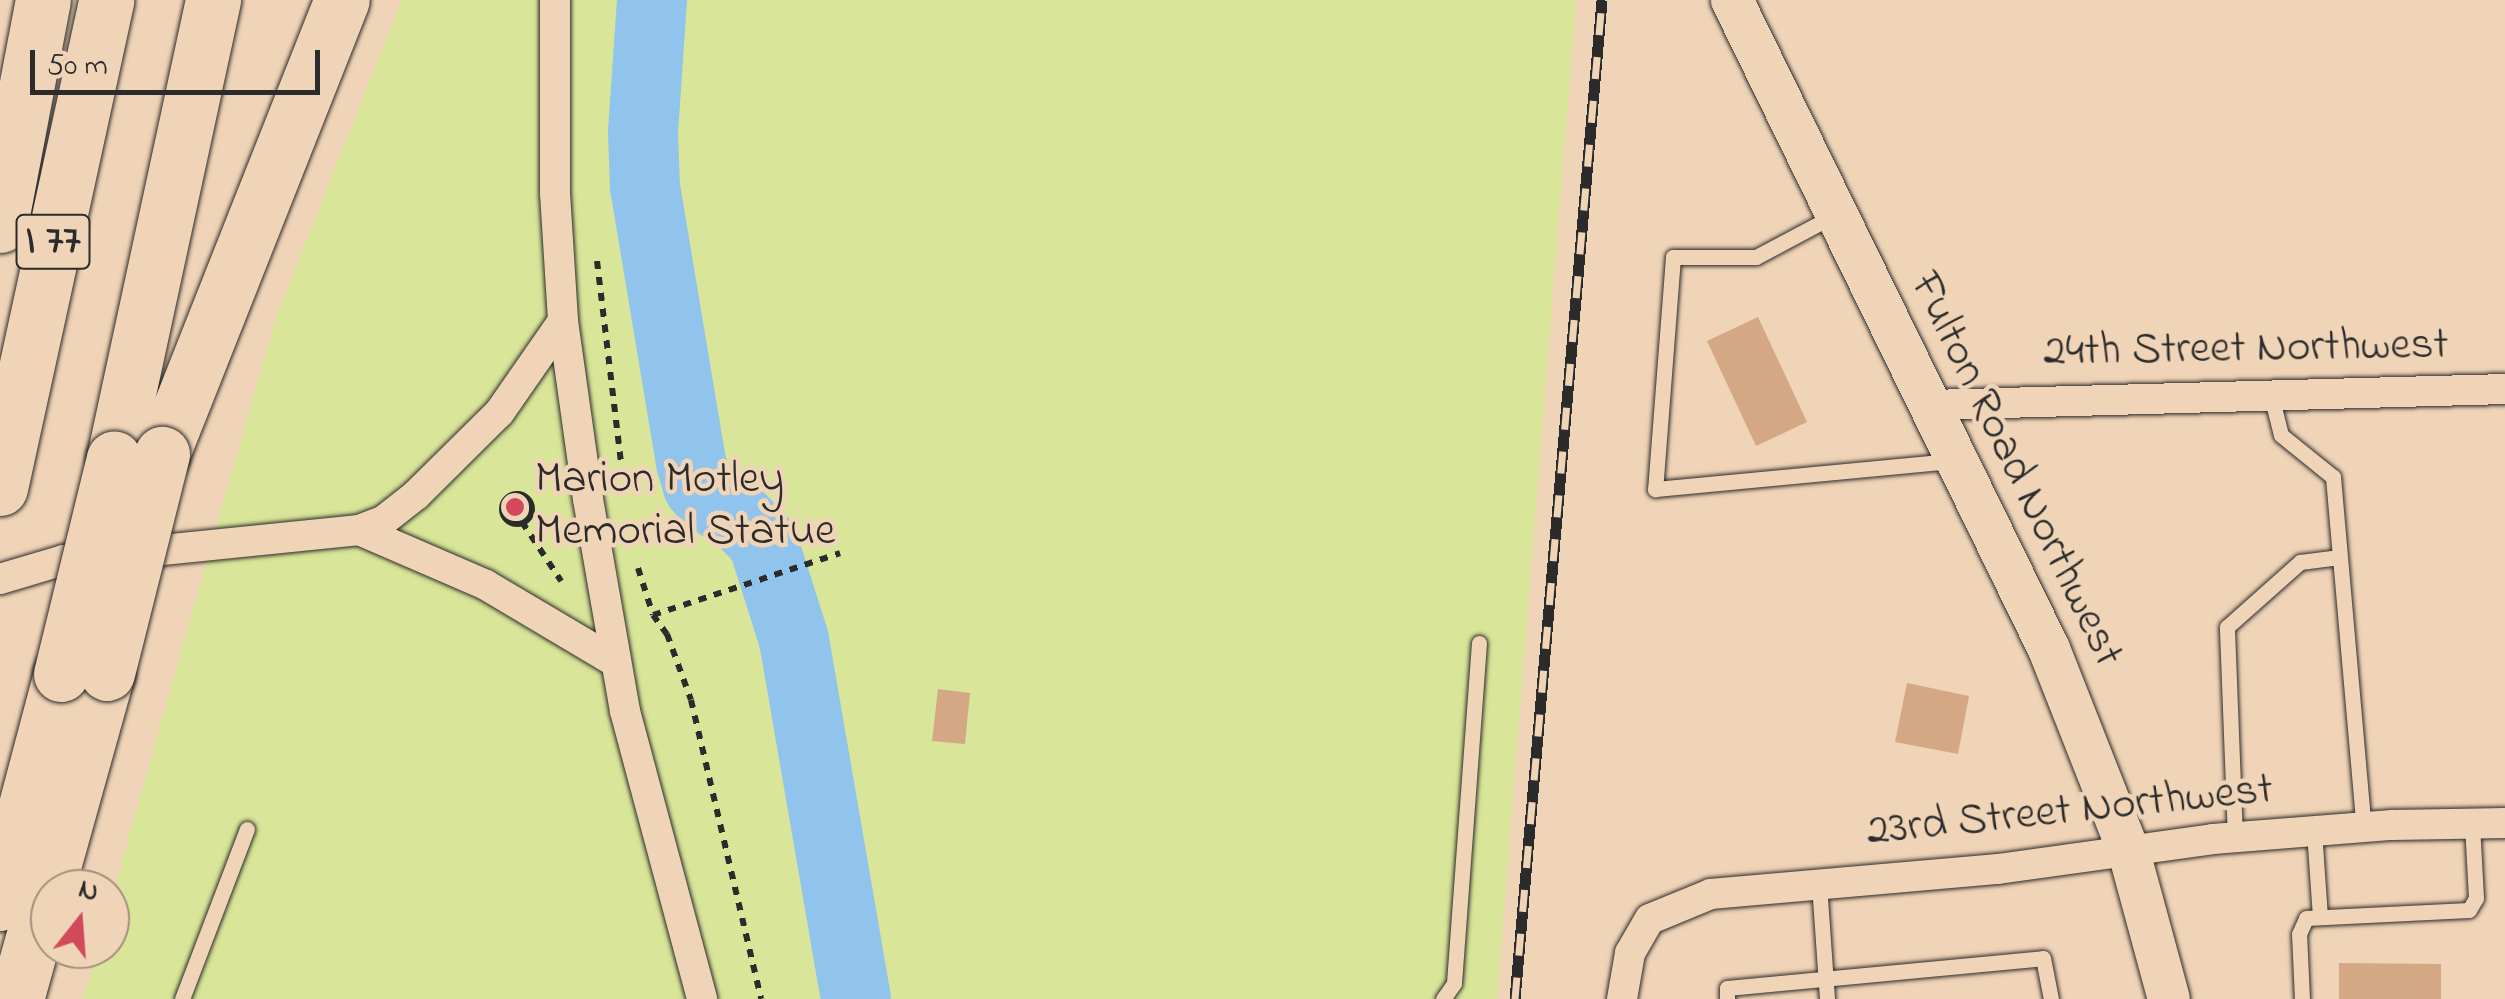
<!DOCTYPE html>
<style>
body{margin:0}
#map{position:relative;width:2505px;height:999px;overflow:hidden;background:#f0d4b7;font-family:"Indie Flower",sans-serif}
div>[style]{position:absolute}
.green>*{inset:0;background:#d9e598}
.river>*{height:70px;margin:-35px;padding:0 35px;transform-origin:35px;border-radius:35px;background:#90c4ed}
.building>*{inset:0;background:#d4a885}
.path>*{height:6px;margin-top:-3px;transform-origin:0;background:repeating-linear-gradient(90deg,#2b2b2b 0 8px,transparent 0 16px)}
.path>.ring{margin:-3px;padding:0;box-sizing:content-box;background:none;border:6px solid #2b2b2b;border-radius:50%}
.roads{filter:drop-shadow(0 0 2px #2b2b2b) drop-shadow(0 0 2px #2b2b2b)}
.service>*{height:15px;margin:-7.5px;padding:0 7.5px;transform-origin:7.5px;border-radius:7.5px;background:#f0d4b7}
.minor>*{height:30px;margin:-15px;padding:0 15px;transform-origin:15px;border-radius:15px;background:#f0d4b7}
.secondary>*{height:42px;margin:-21px;padding:0 21px;transform-origin:21px;border-radius:21px;background:#f0d4b7}
.motorway>*{height:55px;margin:-27.5px;padding:0 27.5px;transform-origin:27.5px;border-radius:27.5px;background:#f0d4b7}
.rail>*{height:11px;margin-top:-5.5px;transform-origin:0;background:repeating-linear-gradient(90deg,#f0d4b7 0 22px,#2b2b2b 0 44px);box-sizing:border-box;border-block:2px solid #2b2b2b}
.bridges{filter:drop-shadow(0 0 2px #2b2b2b) drop-shadow(0 0 2px #2b2b2b)}
.motorway-bridge>*{height:55px;margin:-27.5px;padding:0 27.5px;transform-origin:27.5px;border-radius:27.5px;background:#f0d4b7}
.dots>*{width:28px;height:28px;translate:-50% -50%;box-sizing:border-box;border:5px solid #f0d4b7;border-radius:50%}
span{translate:-50% -50%;white-space:nowrap;text-align:center;line-height:1.15;-webkit-text-stroke:9px #f0d4b7;paint-order:stroke}
.shield-label span{padding:2px 8px;background:#f0d4b7;border:2px solid;border-radius:8px;-webkit-text-stroke-width:0}
.shield-label{font-size:42px;color:#2b2b2b;font-weight:700}
.street-label{font-size:45px;color:#2b2b2b}
.poi-label{font-size:45px;color:#2b2b2b}
.left{translate:0 -50%;text-align:left}
.north{position:absolute;left:30px;top:869px;width:100px;height:100px;box-sizing:border-box;background:#f0d4b7;border:2px solid #a1907f;border-radius:50%;rotate:17deg;font-size:28px;font-weight:700;line-height:40px;text-align:center;color:#2b2b2b}
.north::after{content:'';display:block;margin:auto;width:35px;height:45px;background:#d1495b;clip-path:polygon(50% 0,100% 100%,50% 72%,0 100%)}
.scale{position:absolute;left:30px;top:50px;width:290px;height:45px;box-sizing:border-box;border:5px solid #2b2b2b;border-top:0;padding-left:12px;font-size:30px;line-height:35px;white-space:nowrap;color:#2b2b2b;-webkit-text-stroke:8px #f0d4b7;paint-order:stroke}
</style>
<div id="map">
<div class="green">
<i style="clip-path:polygon(402px 0,1576px 0,1497px 999px,83px 999px,97px 949px,110px 949px,110px 904px,275px 320px)"></i>
</div>
<div class="river">
<i style="left:652px;top:0;width:133px;rotate:93.9deg"></i>
<i style="left:643px;top:133px;width:54px;rotate:87.9deg"></i>
<i style="left:645px;top:187px;width:279px;rotate:80.5deg"></i>
<i style="left:691px;top:462px;width:25px;rotate:74deg"></i>
<i style="left:698px;top:486px;width:14px;rotate:51deg"></i>
<i style="left:707px;top:497px;width:42px;rotate:33.3deg"></i>
<i style="left:742px;top:520px;width:30px;rotate:46deg"></i>
<i style="left:763px;top:542px;width:103px;rotate:72.4deg"></i>
<i style="left:794px;top:640px;width:364px;rotate:80.2deg"></i>
</div>
<div class="building">
<i style="clip-path:polygon(1758px 317px,1807px 422px,1756px 446px,1707px 341px)"></i>
<i style="clip-path:polygon(1907px 683px,1969px 696px,1958px 754px,1895px 742px)"></i>
<i style="clip-path:polygon(938px 689px,970px 693px,965px 744px,932px 741px)"></i>
<i style="clip-path:polygon(2339px 963px,2441px 964px,2441px 999px,2339px 999px)"></i>
</div>
<div class="path">
<i style="left:597px;top:261px;width:202px;rotate:83.2deg"></i>
<i class="ring" style="left:502px;top:494px;width:24px;height:24px"></i>
<i style="left:522px;top:522px;width:71px;rotate:56.5deg"></i>
<i style="left:638px;top:568px;width:49px;rotate:72.3deg"></i>
<i style="left:653px;top:615px;width:24px;rotate:54deg"></i>
<i style="left:667px;top:634px;width:70px;rotate:70deg"></i>
<i style="left:691px;top:700px;width:307px;rotate:76.8deg"></i>
<i style="left:653px;top:615px;width:197px;rotate:-18.3deg"></i>
</div>
<div class="roads">
<div class="service">
<i style="left:1833px;top:216px;width:87px;rotate:152deg"></i>
<i style="left:1756px;top:257px;width:83px;rotate:180deg"></i>
<i style="left:1673px;top:257px;width:233px;rotate:94.4deg"></i>
<i style="left:1655px;top:489px;width:298px;rotate:-5.4deg"></i>
<i style="left:2271px;top:395px;width:41px;rotate:76deg"></i>
<i style="left:2281px;top:435px;width:67px;rotate:38.9deg"></i>
<i style="left:2333px;top:477px;width:352px;rotate:85deg"></i>
<i style="left:2314px;top:831px;width:86px;rotate:86deg"></i>
<i style="left:2235px;top:838px;width:211px;rotate:-92.2deg"></i>
<i style="left:2227px;top:627px;width:98px;rotate:-41.7deg"></i>
<i style="left:2300px;top:562px;width:40px;rotate:-7.1deg"></i>
<i style="left:1819px;top:884px;width:115px;rotate:86deg"></i>
<i style="left:182px;top:999px;width:182px;rotate:-69.1deg"></i>
<i style="left:1443px;top:999px;width:19px;rotate:-55deg"></i>
<i style="left:1454px;top:983px;width:341px;rotate:-85.8deg"></i>
<i style="left:1727px;top:999px;width:11px;rotate:-90deg"></i>
<i style="left:1727px;top:988px;width:317px;rotate:-5.4deg"></i>
<i style="left:2043px;top:958px;width:42px;rotate:79deg"></i>
<i style="left:2302px;top:999px;width:65px;rotate:-92.6deg"></i>
<i style="left:2299px;top:934px;width:17px;rotate:-66deg"></i>
<i style="left:2306px;top:918px;width:163px;rotate:-2.8deg"></i>
<i style="left:2469px;top:910px;width:14px;rotate:-60deg"></i>
<i style="left:2476px;top:898px;width:75px;rotate:-93.1deg"></i>
</div>
<div class="minor">
<i style="left:555px;top:0;width:193px;rotate:90deg"></i>
<i style="left:555px;top:193px;width:128px;rotate:86.4deg"></i>
<i style="left:563px;top:321px;width:180px;rotate:82deg"></i>
<i style="left:588px;top:499px;width:215px;rotate:80.1deg"></i>
<i style="left:625px;top:711px;width:298px;rotate:75deg"></i>
<i style="left:1930px;top:405px;width:575px;rotate:-1.59deg"></i>
<i style="left:359px;top:530px;width:26px;rotate:-21deg"></i>
<i style="left:383px;top:521px;width:42px;rotate:-38.2deg"></i>
<i style="left:416px;top:495px;width:117px;rotate:-44.7deg"></i>
<i style="left:499px;top:413px;width:112px;rotate:-55.2deg"></i>
<i style="left:0;top:579px;width:67px;rotate:-16.5deg"></i>
<i style="left:64px;top:560px;width:297px;rotate:-5.8deg"></i>
<i style="left:359px;top:530px;width:138px;rotate:23.4deg"></i>
<i style="left:486px;top:585px;width:149px;rotate:30.7deg"></i>
<i style="left:1622px;top:999px;width:47px;rotate:-80.1deg"></i>
<i style="left:1630px;top:953px;width:39px;rotate:-60deg"></i>
<i style="left:1650px;top:919px;width:66px;rotate:-22.3deg"></i>
<i style="left:1711px;top:894px;width:288px;rotate:-5deg"></i>
<i style="left:1998px;top:869px;width:217px;rotate:-7.9deg"></i>
<i style="left:2213px;top:839px;width:180px;rotate:-4.5deg"></i>
<i style="left:2392px;top:825px;width:113px;rotate:-1deg"></i>
</div>
<div class="secondary">
<i style="left:1732px;top:0;width:722px;rotate:63.97deg"></i>
<i style="left:2049px;top:649px;width:218px;rotate:68.5deg"></i>
<i style="left:2129px;top:852px;width:152px;rotate:74.8deg"></i>
</div>
<div class="motorway">
<i style="left:0;top:225px;width:229px;rotate:-79.2deg"></i>
<i style="left:162px;top:454px;width:488px;rotate:-68.4deg"></i>
<i style="left:114px;top:458px;width:469px;rotate:-77.8deg"></i>
<i style="left:0;top:488px;width:499px;rotate:-77.7deg"></i>
<i style="left:0;top:903px;width:237px;rotate:-75.1deg"></i>
<i style="left:16px;top:999px;width:338px;rotate:-74.4deg"></i>
</div>
</div>
<div class="rail">
<i style="left:1515px;top:999px;width:1003px;rotate:-85.02deg"></i>
</div>
<div class="bridges">
<div class="motorway-bridge">
<i style="left:107px;top:673px;width:226px;rotate:-75.9deg"></i>
<i style="left:61px;top:674px;width:222px;rotate:-76.2deg"></i>
</div>
</div>
<div class="dots">
<i style="left:515px;top:507px;background:#d1495b"></i>
</div>
<div class="shield-label">
<span style="left:53px;top:242px">I 77</span>
</div>
<div class="street-label">
<span style="left:2246px;top:350px;rotate:-1deg">24th Street Northwest</span>
<span style="left:2015px;top:470px;rotate:64deg">Fulton Road Northwest</span>
<span style="left:2070px;top:812px;rotate:-6deg">23rd Street Northwest</span>
</div>
<div class="poi-label">
<span class="left" style="left:535px;top:507px">Marion Motley<br>Memorial Statue</span>
</div>
<div class="north">N</div>
<div class="scale">50 m</div>
</div>
